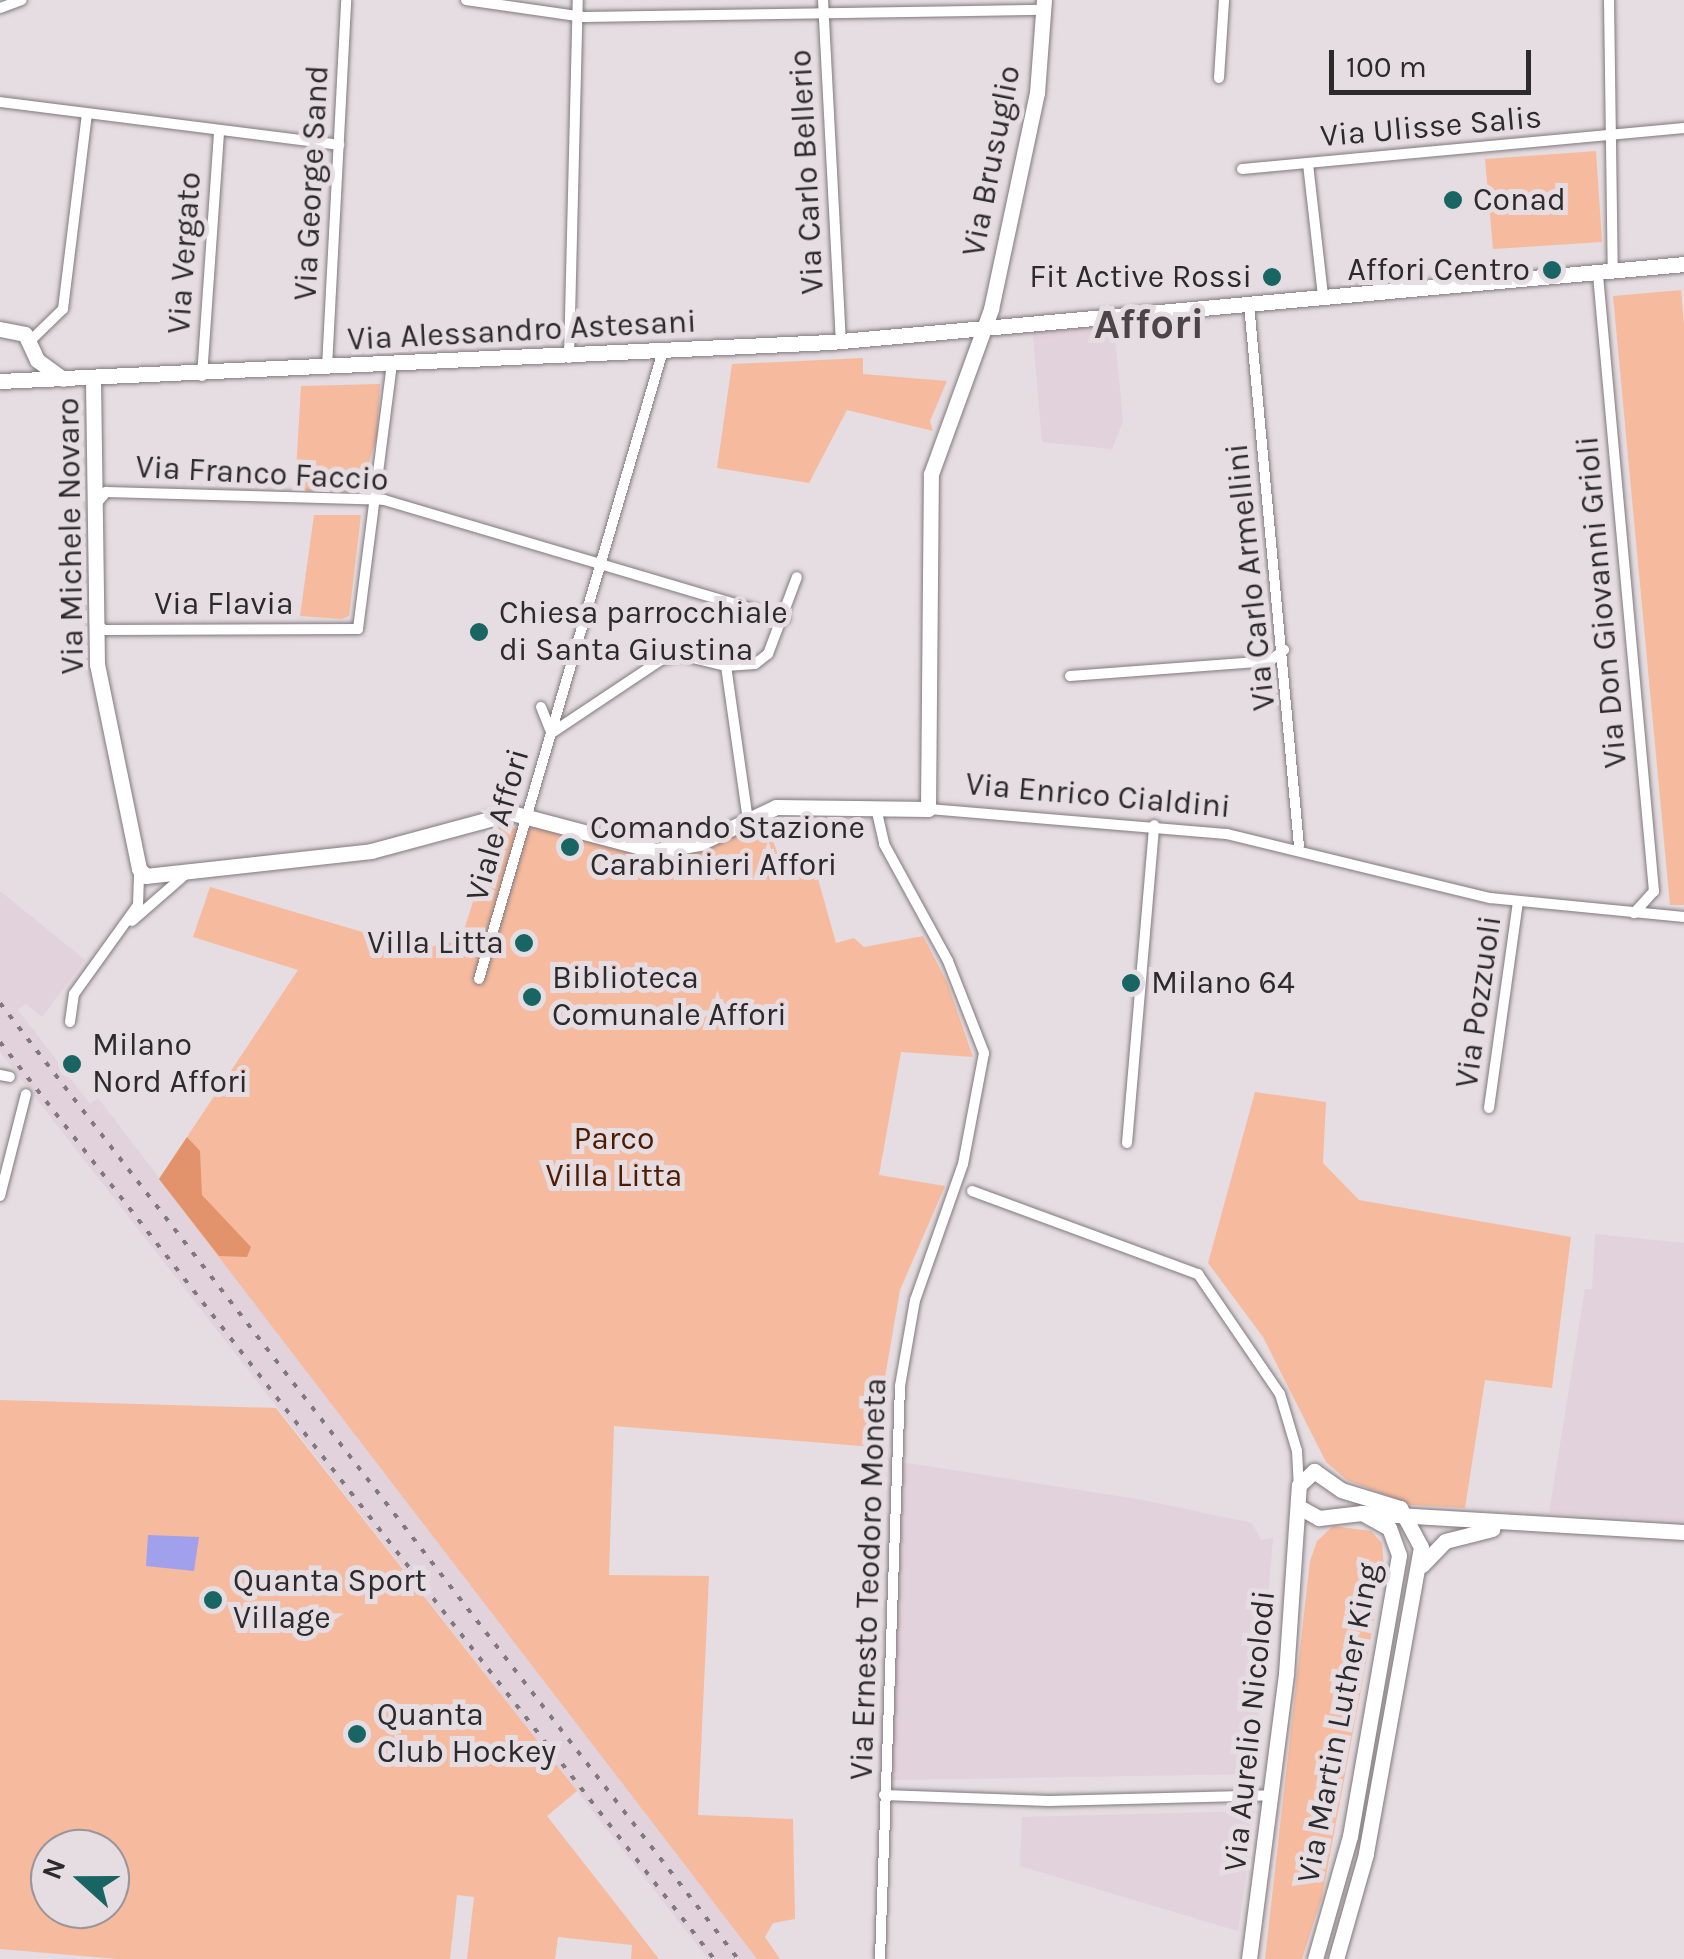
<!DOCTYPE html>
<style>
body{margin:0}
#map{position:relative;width:1684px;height:1959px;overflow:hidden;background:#e5dde1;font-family:Karla,sans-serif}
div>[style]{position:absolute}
.built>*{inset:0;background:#e2d2db}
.green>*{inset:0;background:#f6bb9e}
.forest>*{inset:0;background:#e3936c}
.water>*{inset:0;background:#a1a0ed}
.roads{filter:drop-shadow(0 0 2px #81797d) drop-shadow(0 0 2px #81797d)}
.street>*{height:10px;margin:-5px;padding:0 5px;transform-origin:5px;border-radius:5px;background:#fff}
.secondary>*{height:15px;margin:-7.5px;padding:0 7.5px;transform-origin:7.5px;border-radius:7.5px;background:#fff}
.rail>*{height:4px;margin-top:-2px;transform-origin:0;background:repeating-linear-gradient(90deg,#7f797c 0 5px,transparent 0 15px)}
.dots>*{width:28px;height:28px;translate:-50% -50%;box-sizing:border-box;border:5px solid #e5dde1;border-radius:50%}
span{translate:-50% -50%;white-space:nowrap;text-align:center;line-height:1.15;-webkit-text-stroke:10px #e5dde1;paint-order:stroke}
.street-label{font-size:32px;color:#2d2a2c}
.poi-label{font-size:32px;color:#2d2a2c}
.left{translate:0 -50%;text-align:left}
.right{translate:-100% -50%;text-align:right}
.park-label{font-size:32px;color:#4d1b00}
.district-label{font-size:42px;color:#4b4548;font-weight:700}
.north{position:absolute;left:30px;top:1829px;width:100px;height:100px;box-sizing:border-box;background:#e5dde1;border:2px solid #9b9599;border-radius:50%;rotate:291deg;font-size:28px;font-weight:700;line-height:40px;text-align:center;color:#2d2a2c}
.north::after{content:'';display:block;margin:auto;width:35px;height:45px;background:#186563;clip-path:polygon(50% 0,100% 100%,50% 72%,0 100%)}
.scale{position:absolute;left:1329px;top:50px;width:202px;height:45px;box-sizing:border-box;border:5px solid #2d2a2c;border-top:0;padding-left:12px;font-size:30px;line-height:35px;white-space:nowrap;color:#2d2a2c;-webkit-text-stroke:8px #e5dde1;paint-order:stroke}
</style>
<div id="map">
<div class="built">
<i style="clip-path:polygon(1113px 316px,1123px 421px,1112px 449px,1042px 442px,1032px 324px)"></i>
<i style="clip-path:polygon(0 891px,85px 960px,42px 1017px,26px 1004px,18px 1010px,90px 1104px,98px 1098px,757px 1959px,708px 1959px,0 1052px)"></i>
<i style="clip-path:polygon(1595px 1234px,1684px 1243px,1684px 1521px,1549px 1513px,1585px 1289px,1592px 1289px)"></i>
<i style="clip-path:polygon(901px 1462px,1143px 1500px,1252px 1523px,1261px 1540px,1273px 1538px,1253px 1774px,891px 1780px)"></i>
<i style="clip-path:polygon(1255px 1811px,1238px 1931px,1020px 1866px,1022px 1817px)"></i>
</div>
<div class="green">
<i style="clip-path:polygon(1596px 151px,1602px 242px,1493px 249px,1485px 159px)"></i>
<i style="clip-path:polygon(1681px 290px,1684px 326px,1684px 905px,1670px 905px,1613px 296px)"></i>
<i style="clip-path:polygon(863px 358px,863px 374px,947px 381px,930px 421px,933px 431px,847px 410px,809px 483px,717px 468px,732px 364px)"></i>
<i style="clip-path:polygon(380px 384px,377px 436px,360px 492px,295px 490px,301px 386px)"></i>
<i style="clip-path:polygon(314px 515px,361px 515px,349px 616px,342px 619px,300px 616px)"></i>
<i style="clip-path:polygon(767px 822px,780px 861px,813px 861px,836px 943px,854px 938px,864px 947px,923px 936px,947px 982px,973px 1057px,901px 1052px,879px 1175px,945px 1186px,900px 1290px,873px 1447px,614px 1426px,609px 1575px,709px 1576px,698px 1815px,793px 1819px,795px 1919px,773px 1923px,765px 1937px,780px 1959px,757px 1959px,159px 1179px,298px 970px,193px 937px,210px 887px,420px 949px,461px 940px,496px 828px,537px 827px,653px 859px)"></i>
<i style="clip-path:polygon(1255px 1092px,1326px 1102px,1323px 1163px,1359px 1200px,1571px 1237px,1552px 1388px,1485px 1380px,1465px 1508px,1411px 1505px,1347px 1480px,1326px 1462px,1263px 1337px,1208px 1263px)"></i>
<i style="clip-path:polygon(evenodd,0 1400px,276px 1408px,577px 1791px,547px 1816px,659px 1959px,631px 1959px,632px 1945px,558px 1937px,555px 1959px,467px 1959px,474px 1897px,457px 1895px,450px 1959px,117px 1959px,0 1949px,0 1400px,50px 1849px,110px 1849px,110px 1909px,50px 1909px,50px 1849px)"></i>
<i style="clip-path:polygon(1333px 1526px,1371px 1531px,1382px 1543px,1384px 1567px,1322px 1897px,1302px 1959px,1265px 1959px,1310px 1561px,1317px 1541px)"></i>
</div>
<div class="forest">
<i style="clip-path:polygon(187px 1137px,200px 1151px,202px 1195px,251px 1247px,247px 1257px,219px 1256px,159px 1179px)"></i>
</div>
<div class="water">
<i style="clip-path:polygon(148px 1535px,199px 1537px,194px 1571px,146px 1566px)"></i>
</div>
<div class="roads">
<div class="street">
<i style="left:466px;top:0;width:119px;rotate:8.2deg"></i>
<i style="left:584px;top:17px;width:460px;rotate:-0.9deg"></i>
<i style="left:823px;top:0;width:341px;rotate:87deg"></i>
<i style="left:1609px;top:0;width:273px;rotate:89.2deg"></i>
<i style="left:0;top:8px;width:23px;rotate:-20deg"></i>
<i style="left:1219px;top:78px;width:78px;rotate:-86.3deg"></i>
<i style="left:0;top:102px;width:342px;rotate:7.2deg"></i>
<i style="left:1308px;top:164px;width:132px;rotate:83.5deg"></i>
<i style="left:1242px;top:169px;width:444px;rotate:-5.3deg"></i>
<i style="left:1598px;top:275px;width:619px;rotate:84.81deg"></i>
<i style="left:1654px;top:891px;width:30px;rotate:132deg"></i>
<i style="left:1249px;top:304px;width:544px;rotate:84.73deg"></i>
<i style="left:30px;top:341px;width:46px;rotate:-44.1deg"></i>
<i style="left:63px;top:309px;width:196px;rotate:-83deg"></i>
<i style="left:569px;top:358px;width:358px;rotate:-88.6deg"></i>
<i style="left:327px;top:367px;width:367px;rotate:-87deg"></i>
<i style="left:202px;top:376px;width:244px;rotate:-86deg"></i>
<i style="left:96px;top:504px;width:16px;rotate:-50deg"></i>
<i style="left:106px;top:492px;width:278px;rotate:1.6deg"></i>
<i style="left:384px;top:500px;width:418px;rotate:16.5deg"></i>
<i style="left:95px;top:622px;width:12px;rotate:42deg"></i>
<i style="left:104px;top:630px;width:254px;rotate:-0.2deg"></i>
<i style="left:358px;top:629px;width:268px;rotate:-82.7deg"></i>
<i style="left:726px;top:666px;width:156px;rotate:81.9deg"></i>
<i style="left:1070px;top:676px;width:201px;rotate:-4.3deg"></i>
<i style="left:1270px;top:661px;width:18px;rotate:-38deg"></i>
<i style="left:541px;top:707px;width:27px;rotate:68deg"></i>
<i style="left:553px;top:732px;width:130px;rotate:-33.7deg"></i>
<i style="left:661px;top:660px;width:20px;rotate:-15deg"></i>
<i style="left:680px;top:655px;width:47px;rotate:13.4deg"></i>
<i style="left:726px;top:666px;width:29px;rotate:-4deg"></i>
<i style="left:755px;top:664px;width:16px;rotate:-38deg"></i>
<i style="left:768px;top:654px;width:82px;rotate:-69.4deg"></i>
<i style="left:876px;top:808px;width:37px;rotate:77deg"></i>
<i style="left:884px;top:844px;width:133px;rotate:61.3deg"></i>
<i style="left:948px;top:961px;width:99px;rotate:68.6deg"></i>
<i style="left:984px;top:1053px;width:113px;rotate:100.7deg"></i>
<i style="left:963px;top:1164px;width:144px;rotate:109.4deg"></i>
<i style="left:915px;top:1300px;width:87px;rotate:99.9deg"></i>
<i style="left:900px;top:1386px;width:573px;rotate:92deg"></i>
<i style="left:928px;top:809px;width:300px;rotate:4.8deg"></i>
<i style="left:1227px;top:834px;width:271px;rotate:13.7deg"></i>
<i style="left:1490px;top:898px;width:195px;rotate:5.6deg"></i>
<i style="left:132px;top:921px;width:73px;rotate:-41.1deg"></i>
<i style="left:479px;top:979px;width:651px;rotate:-73.68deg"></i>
<i style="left:70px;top:1022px;width:28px;rotate:-82deg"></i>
<i style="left:74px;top:994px;width:110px;rotate:-54.3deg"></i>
<i style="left:138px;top:905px;width:35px;rotate:-88deg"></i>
<i style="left:0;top:1075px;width:10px;rotate:11deg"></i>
<i style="left:1489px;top:1108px;width:208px;rotate:-82deg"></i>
<i style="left:1127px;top:1143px;width:319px;rotate:-85.1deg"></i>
<i style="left:972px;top:1191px;width:241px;rotate:20.2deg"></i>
<i style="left:1198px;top:1274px;width:145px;rotate:55.7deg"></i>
<i style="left:1280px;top:1394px;width:59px;rotate:73.4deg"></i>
<i style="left:1297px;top:1451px;width:34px;rotate:87deg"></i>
<i style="left:0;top:1196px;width:105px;rotate:-75.7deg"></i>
<i style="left:884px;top:1795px;width:165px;rotate:2.1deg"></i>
<i style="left:1049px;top:1801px;width:223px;rotate:-1.5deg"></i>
</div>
<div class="secondary">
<i style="left:0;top:329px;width:25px;rotate:11deg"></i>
<i style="left:25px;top:334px;width:29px;rotate:65deg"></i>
<i style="left:37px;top:360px;width:32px;rotate:36deg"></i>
<i style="left:93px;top:379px;width:285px;rotate:89.2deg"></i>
<i style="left:97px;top:664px;width:209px;rotate:78.4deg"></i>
<i style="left:139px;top:869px;width:10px;rotate:45deg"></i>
<i style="left:146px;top:876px;width:226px;rotate:-6.3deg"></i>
<i style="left:371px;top:851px;width:146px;rotate:-15.1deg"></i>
<i style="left:512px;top:813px;width:149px;rotate:14.8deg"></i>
<i style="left:656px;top:851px;width:45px;rotate:-10.3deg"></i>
<i style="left:700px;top:843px;width:84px;rotate:-25.3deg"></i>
<i style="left:776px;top:807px;width:152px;rotate:0.8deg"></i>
<i style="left:928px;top:809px;width:335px;rotate:-89.5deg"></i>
<i style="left:931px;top:474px;width:176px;rotate:-70deg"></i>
<i style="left:991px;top:309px;width:221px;rotate:-78deg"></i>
<i style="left:1037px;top:93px;width:93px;rotate:-85.7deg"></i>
<i style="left:0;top:381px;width:832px;rotate:-2.69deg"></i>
<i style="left:831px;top:342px;width:857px;rotate:-5.22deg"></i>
<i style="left:1299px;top:1507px;width:23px;rotate:29deg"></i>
<i style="left:1319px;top:1518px;width:43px;rotate:-6.6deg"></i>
<i style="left:1362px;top:1513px;width:323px;rotate:3.4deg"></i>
<i style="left:1422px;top:1565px;width:33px;rotate:-46deg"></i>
<i style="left:1445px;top:1541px;width:49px;rotate:-14.3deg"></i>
<i style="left:1249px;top:1959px;width:287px;rotate:-82.6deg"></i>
<i style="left:1286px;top:1674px;width:189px;rotate:-86.1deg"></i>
<i style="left:1299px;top:1485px;width:21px;rotate:-43deg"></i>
<i style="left:1314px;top:1471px;width:33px;rotate:35deg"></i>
<i style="left:1341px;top:1490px;width:62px;rotate:17deg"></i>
<i style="left:1400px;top:1508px;width:44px;rotate:61.7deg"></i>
<i style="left:1421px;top:1547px;width:312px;rotate:100.2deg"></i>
<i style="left:1366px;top:1854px;width:109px;rotate:105.9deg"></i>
<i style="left:1315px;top:1959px;width:128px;rotate:-74.1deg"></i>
<i style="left:1350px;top:1836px;width:285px;rotate:-80.1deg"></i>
<i style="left:1399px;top:1555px;width:29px;rotate:-110deg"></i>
<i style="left:1389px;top:1528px;width:31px;rotate:-151deg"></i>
</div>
</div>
<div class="rail">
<i style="left:0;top:1003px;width:1208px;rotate:52.33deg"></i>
<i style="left:0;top:1042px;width:1162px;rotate:52.09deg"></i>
</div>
<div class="dots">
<i style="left:1453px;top:200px;background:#186563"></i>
<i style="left:1552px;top:270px;background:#186563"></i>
<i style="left:1272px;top:277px;background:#186563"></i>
<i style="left:479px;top:632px;background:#186563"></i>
<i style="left:570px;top:847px;background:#186563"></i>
<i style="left:524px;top:943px;background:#186563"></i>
<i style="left:1131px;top:983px;background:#186563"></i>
<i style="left:532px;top:997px;background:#186563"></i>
<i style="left:72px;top:1064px;background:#186563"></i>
<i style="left:213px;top:1600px;background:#186563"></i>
<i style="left:357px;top:1734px;background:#186563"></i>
</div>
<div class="street-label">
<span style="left:1431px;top:127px;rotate:-5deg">Via Ulisse Salis</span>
<span style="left:992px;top:161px;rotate:-79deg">Via Brusuglio</span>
<span style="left:807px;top:172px;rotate:-93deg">Via Carlo Bellerio</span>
<span style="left:312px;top:183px;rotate:-87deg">Via George Sand</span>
<span style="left:185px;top:253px;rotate:-86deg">Via Vergato</span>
<span style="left:522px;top:331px;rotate:-3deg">Via Alessandro Astesani</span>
<span style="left:262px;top:474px;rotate:3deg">Via Franco Faccio</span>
<span style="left:71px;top:536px;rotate:-91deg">Via Michele Novaro</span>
<span style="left:1251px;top:577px;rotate:-96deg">Via Carlo Armellini</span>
<span style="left:1602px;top:602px;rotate:-95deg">Via Don Giovanni Grioli</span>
<span style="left:224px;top:604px">Via Flavia</span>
<span style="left:1098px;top:796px;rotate:5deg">Via Enrico Cialdini</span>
<span style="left:498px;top:825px;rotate:-74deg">Viale Affori</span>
<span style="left:1479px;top:1002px;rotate:-82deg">Via Pozzuoli</span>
<span style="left:869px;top:1579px;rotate:-88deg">Via Ernesto Teodoro Moneta</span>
<span style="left:1339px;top:1723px;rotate:-79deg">Via Martin Luther King</span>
<span style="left:1250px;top:1731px;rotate:-84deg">Via Aurelio Nicolodi</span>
</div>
<div class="poi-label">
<span class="left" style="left:1473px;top:200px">Conad</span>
<span class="right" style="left:1530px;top:270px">Affori Centro</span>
<span class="right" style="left:1252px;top:277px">Fit Active Rossi</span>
<span class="left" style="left:499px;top:632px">Chiesa parrocchiale<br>di Santa Giustina</span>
<span class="left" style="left:590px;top:847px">Comando Stazione<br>Carabinieri Affori</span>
<span class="right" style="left:504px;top:943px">Villa Litta</span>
<span class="left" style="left:552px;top:997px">Biblioteca<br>Comunale Affori</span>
<span class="left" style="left:1151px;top:983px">Milano 64</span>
<span class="left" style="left:92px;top:1064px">Milano<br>Nord Affori</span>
<span class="left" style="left:233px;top:1600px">Quanta Sport<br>Village</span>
<span class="left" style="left:377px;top:1734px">Quanta<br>Club Hockey</span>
</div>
<div class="park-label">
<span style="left:614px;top:1158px">Parco<br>Villa Litta</span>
</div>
<div class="district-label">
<span style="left:1149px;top:324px">Affori</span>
</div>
<div class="north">N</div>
<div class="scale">100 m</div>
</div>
